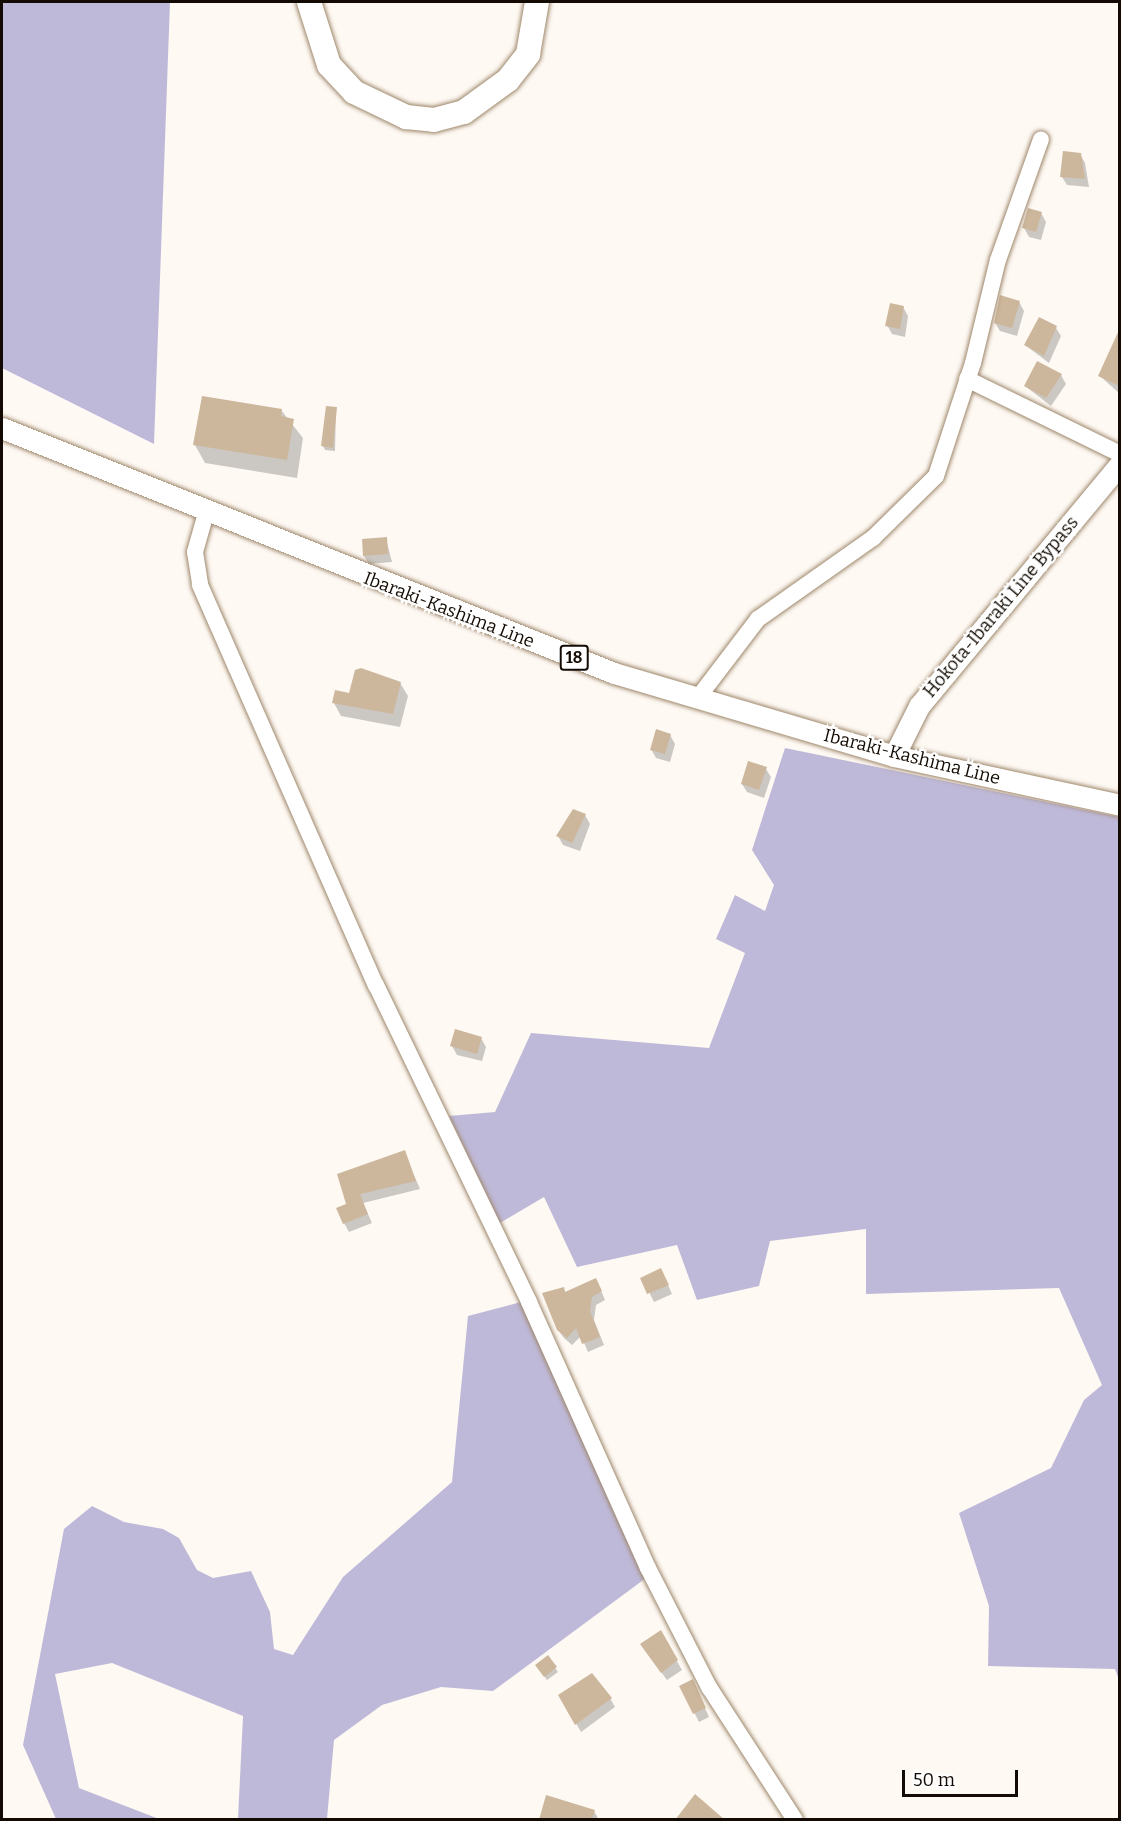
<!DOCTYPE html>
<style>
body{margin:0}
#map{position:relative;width:1121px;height:1821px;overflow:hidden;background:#fef9f3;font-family:Bitter,serif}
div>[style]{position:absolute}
.forest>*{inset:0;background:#bfb9d9}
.shadow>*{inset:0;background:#0003}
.building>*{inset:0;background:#cdb79c}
.roads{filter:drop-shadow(0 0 2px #9e876b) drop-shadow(0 0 2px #9e876b)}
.minor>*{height:16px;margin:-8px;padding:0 8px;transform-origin:8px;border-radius:8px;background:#fff}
.major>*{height:21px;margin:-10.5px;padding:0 10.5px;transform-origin:10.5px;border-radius:10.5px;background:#fff}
.highway>*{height:24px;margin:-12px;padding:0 12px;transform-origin:12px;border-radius:12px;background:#fff}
span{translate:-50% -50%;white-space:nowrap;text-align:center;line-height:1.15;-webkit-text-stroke:4.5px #fff;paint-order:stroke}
.shield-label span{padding:2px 4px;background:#fff;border:2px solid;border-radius:4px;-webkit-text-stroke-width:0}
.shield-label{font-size:16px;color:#130b03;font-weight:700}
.street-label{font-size:18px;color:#130b03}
.frame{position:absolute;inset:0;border:3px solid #130b03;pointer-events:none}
.scale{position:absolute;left:902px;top:1770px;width:116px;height:27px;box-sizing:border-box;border:3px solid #130b03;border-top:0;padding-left:8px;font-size:18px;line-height:21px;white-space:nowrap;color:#130b03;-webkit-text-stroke:4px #fff;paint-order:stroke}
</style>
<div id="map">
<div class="forest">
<i style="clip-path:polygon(2px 2px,170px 2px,154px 444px,2px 368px)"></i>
<i style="clip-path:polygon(785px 748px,1119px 817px,1119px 1680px,1115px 1669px,988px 1666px,989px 1606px,959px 1513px,1051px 1468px,1084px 1400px,1102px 1385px,1059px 1288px,866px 1294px,866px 1229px,770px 1241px,759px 1286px,697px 1300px,677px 1245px,577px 1267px,544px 1197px,500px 1223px,449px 1116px,495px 1112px,531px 1033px,709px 1048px,745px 953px,716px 939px,735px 895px,765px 911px,774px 885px,752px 850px)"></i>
<i style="clip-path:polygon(521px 1302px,646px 1578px,493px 1691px,441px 1687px,382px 1705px,334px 1740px,327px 1819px,238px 1819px,243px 1716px,112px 1663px,55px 1674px,79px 1788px,159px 1819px,56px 1819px,23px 1745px,64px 1529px,92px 1506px,124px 1522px,163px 1529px,179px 1538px,197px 1570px,213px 1578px,251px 1571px,270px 1612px,274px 1649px,293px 1655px,343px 1577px,452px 1482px,468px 1316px)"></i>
</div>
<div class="shadow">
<i style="clip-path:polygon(1080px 154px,1085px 163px,1089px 187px,1067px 185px,1062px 177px)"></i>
<i style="clip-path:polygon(1041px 213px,1046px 222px,1041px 240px,1029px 237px,1024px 228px)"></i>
<i style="clip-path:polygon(1019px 302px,1024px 311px,1017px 336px,1000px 331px,995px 323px)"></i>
<i style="clip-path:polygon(903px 307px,908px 316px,905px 337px,892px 334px,887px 325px)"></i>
<i style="clip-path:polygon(1056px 328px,1061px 336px,1049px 363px,1025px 345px)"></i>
<i style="clip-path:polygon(1120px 334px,1120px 394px,1100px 376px)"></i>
<i style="clip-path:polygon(1061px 375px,1066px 384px,1051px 406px,1025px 386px)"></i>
<i style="clip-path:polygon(336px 408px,335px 451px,325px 450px,323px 446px)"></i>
<i style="clip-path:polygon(281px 410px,303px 438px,297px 478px,205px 463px,195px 445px)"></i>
<i style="clip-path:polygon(386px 539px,392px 562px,369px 564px,364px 556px)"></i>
<i style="clip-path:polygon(400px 683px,408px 696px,400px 727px,341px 716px,334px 703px)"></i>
<i style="clip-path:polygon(670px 735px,675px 744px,670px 762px,656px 758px,651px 749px)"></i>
<i style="clip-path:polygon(766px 769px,771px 777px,764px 798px,747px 792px,742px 784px)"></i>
<i style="clip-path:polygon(585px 815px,590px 824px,580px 851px,563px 845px,558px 836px)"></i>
<i style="clip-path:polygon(481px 1038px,486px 1047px,482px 1061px,457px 1055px,452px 1046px)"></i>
<i style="clip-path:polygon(404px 1152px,420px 1189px,363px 1203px,372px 1223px,349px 1232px,344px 1223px,348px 1205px)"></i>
<i style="clip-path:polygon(642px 1278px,665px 1278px,672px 1294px,654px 1302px)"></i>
<i style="clip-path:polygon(563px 1288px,566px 1293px,600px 1288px,605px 1300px,596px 1305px,594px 1320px,604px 1345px,588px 1352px,581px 1336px,572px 1345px,564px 1338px,558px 1330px)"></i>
<i style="clip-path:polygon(660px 1632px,682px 1670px,667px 1680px,647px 1653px)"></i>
<i style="clip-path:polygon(548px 1658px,558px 1672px,547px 1680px,539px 1669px)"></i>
<i style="clip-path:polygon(681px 1687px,697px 1690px,709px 1717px,699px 1722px)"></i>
<i style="clip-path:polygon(560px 1696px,610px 1698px,615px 1707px,581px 1732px)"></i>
<i style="clip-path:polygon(594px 1811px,599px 1820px,540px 1820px)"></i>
</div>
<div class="building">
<i style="clip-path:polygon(1063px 151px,1081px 153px,1085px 179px,1060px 177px)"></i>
<i style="clip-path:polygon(1028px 208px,1042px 212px,1036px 232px,1022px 228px)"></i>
<i style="clip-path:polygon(1000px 295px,1020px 301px,1012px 328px,994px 323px)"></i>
<i style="clip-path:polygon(890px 303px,904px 306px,900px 329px,885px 326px)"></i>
<i style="clip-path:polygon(1039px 317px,1057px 326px,1044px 356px,1024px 345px)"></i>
<i style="clip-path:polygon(1119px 330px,1119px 386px,1098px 376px)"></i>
<i style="clip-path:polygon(1037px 361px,1062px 374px,1046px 398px,1024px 386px)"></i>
<i style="clip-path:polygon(202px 396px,282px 409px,281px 416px,294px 419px,287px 460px,193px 445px)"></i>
<i style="clip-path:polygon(326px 406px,337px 407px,333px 448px,321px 446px)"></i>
<i style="clip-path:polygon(387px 537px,388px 554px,363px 556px,362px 539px)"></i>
<i style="clip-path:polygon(361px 668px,401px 682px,393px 714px,332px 703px,335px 690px,349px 693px,355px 670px)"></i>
<i style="clip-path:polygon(656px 729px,671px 734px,665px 754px,650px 750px)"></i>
<i style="clip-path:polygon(748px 761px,767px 767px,759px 790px,741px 784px)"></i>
<i style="clip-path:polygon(573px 809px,586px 814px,572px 843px,556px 836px)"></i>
<i style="clip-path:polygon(455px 1029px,482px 1037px,477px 1054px,450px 1046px)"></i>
<i style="clip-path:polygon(405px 1150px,416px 1181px,360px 1194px,368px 1214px,343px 1224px,336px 1208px,346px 1204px,337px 1174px)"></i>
<i style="clip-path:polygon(661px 1268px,669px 1285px,647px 1294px,640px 1278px)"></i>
<i style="clip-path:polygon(596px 1278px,602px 1291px,592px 1297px,590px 1311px,600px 1337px,582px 1344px,576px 1328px,567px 1338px,557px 1330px,542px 1293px,564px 1287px,565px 1292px)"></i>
<i style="clip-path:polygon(661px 1630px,678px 1660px,661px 1673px,640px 1644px)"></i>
<i style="clip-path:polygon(548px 1655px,557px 1667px,544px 1677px,535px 1665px)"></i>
<i style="clip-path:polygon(592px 1673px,612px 1698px,575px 1725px,558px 1695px)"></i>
<i style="clip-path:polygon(693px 1679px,706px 1708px,693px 1714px,679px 1686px)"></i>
<i style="clip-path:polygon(695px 1794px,725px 1820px,675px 1820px)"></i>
<i style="clip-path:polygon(546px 1795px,595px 1810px,592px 1820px,539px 1820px)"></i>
</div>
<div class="roads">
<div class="minor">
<i style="left:967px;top:379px;width:170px;rotate:26.1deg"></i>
<i style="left:206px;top:513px;width:41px;rotate:105.8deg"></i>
<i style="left:195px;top:552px;width:33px;rotate:81deg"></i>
<i style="left:200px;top:585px;width:437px;rotate:66.3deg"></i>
<i style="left:376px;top:985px;width:352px;rotate:64.2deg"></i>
<i style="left:529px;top:1302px;width:291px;rotate:65.9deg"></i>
<i style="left:648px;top:1568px;width:134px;rotate:62.9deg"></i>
<i style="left:709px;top:1687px;width:158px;rotate:57.1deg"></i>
<i style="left:697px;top:699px;width:101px;rotate:-52.7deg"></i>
<i style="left:758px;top:619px;width:141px;rotate:-35.2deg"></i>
<i style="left:873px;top:538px;width:88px;rotate:-44.5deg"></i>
<i style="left:936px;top:476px;width:119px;rotate:-71.9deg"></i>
<i style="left:973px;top:363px;width:106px;rotate:-76.4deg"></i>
<i style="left:998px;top:260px;width:128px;rotate:-70.4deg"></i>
</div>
<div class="major">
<i style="left:2px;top:428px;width:659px;rotate:21.82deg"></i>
<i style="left:614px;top:673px;width:292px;rotate:16.5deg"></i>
<i style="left:894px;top:756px;width:231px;rotate:12.2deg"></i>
<i style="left:894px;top:756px;width:56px;rotate:-63.4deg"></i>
<i style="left:919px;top:706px;width:315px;rotate:-50.3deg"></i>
</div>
<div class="highway">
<i style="left:309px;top:2px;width:66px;rotate:72.4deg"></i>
<i style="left:329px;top:65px;width:37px;rotate:47deg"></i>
<i style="left:354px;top:92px;width:58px;rotate:25.7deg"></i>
<i style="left:406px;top:117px;width:28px;rotate:6deg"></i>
<i style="left:434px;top:120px;width:31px;rotate:-15deg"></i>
<i style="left:464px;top:112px;width:54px;rotate:-36deg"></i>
<i style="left:508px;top:80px;width:33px;rotate:-52deg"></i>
<i style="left:528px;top:54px;width:53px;rotate:-80.2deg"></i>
</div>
</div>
<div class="shield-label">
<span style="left:574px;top:658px">18</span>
</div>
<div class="street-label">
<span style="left:1001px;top:607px;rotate:-50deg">Hokota-Ibaraki Line Bypass</span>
<span style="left:449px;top:610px;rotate:21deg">Ibaraki-Kashima Line</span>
<span style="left:912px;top:757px;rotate:14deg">Ibaraki-Kashima Line</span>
</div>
<div class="frame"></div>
<div class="scale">50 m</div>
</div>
